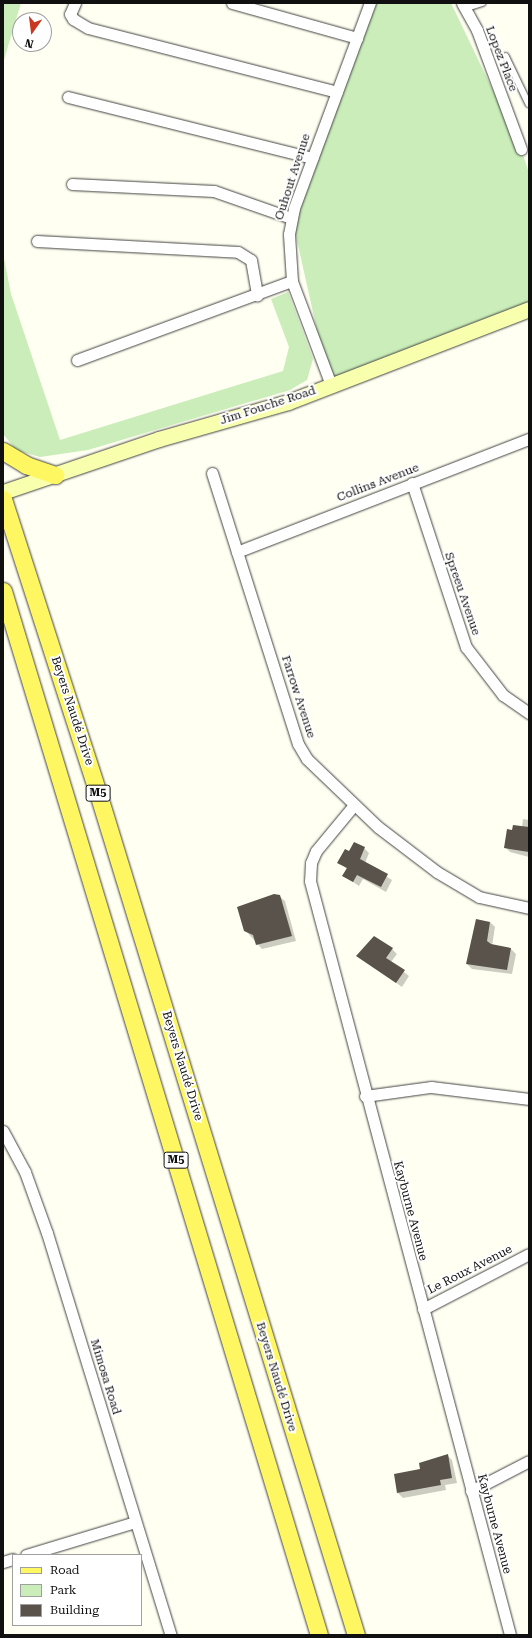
<!DOCTYPE html>
<meta charset="utf-8">
<style>
body{margin:0}
#map{position:relative;width:532px;height:1638px;overflow:hidden;background:#fffff2;font-family:"Roboto Serif",serif}
div>[style]{position:absolute}
.green>*{inset:0;background:#caedb9}
.shadow>*{inset:0;background:#0003}
.building>*{inset:0;background:#59534b}
.roads{filter:drop-shadow(0 0 1px #434343) drop-shadow(0 0 1px #434343)}
.lane>*{height:5.5px;margin:-2.75px;padding:0 2.75px;transform-origin:2.75px;border-radius:2.75px;background:#fff}
.street>*{height:11px;margin:-5.5px;padding:0 5.5px;transform-origin:5.5px;border-radius:5.5px;background:#fff}
.secondary>*{height:15px;margin:-7.5px;padding:0 7.5px;transform-origin:7.5px;border-radius:7.5px;background:#f8ffad}
.primary>*{height:17px;margin:-8.5px;padding:0 8.5px;transform-origin:8.5px;border-radius:8.5px;background:#fff762}
span{translate:-50% -50%;white-space:nowrap;text-align:center;line-height:1.15;-webkit-text-stroke:4px #fff;paint-order:stroke}
.shield-label span{padding:1px 3px;background:#fff;border:1px solid;border-radius:3px;-webkit-text-stroke-width:0}
.shield-label{font-size:11px;color:#101010;font-weight:700}
.street-label{font-size:12px;color:#101010}
.frame{position:absolute;inset:0;border:4px solid #101010;pointer-events:none}
.legend{position:absolute;left:12px;top:1554px;width:130px;height:72px;box-sizing:border-box;background:#fff;border:1px solid #9f9f9f;margin:0;padding:5px 7px;list-style:none;font-size:12px;color:#101010}
.legend li{display:flex;align-items:center;gap:8px;height:20px}
.legend b{width:20px;border:1px solid #9f9f9f}
.north{position:absolute;left:12px;top:12px;width:40px;height:40px;box-sizing:border-box;background:#fff;border:1px solid #9f9f9f;border-radius:50%;rotate:194deg;font-size:11px;font-weight:700;line-height:16px;text-align:center;color:#101010}
.north::after{content:'';display:block;margin:auto;width:14px;height:18px;background:#c9371e;clip-path:polygon(50% 0,100% 100%,50% 72%,0 100%)}
</style>
<div id="map">
<div class="green">
<i style="clip-path:polygon(3px 3px,21px 3px,3px 63px)"></i>
<i style="clip-path:polygon(365px 3px,451px 3px,521px 149px,529px 173px,529px 309px,329px 384px,290px 209px)"></i>
<i style="clip-path:polygon(3px 253px,11px 294px,60px 440px,283px 371px,289px 347px,271px 299px,288px 292px,313px 359px,307px 380px,290px 390px,88px 450px,40px 457px,16px 450px,3px 434px)"></i>
</div>
<div class="shadow">
<i style="clip-path:polygon(523px 819px,529px 820px,529px 857px,510px 852px,505px 847px,513px 831px,522px 827px)"></i>
<i style="clip-path:polygon(364px 848px,369px 853px,365px 863px,392px 880px,386px 892px,363px 879px,359px 886px,344px 876px,347px 869px,339px 862px,350px 852px)"></i>
<i style="clip-path:polygon(279px 896px,285px 901px,296px 941px,262px 949px,245px 930px)"></i>
<i style="clip-path:polygon(490px 922px,495px 927px,492px 946px,511px 949px,516px 954px,512px 974px,472px 969px,467px 964px)"></i>
<i style="clip-path:polygon(392px 949px,397px 954px,391px 962px,409px 976px,402px 987px,358px 956px)"></i>
<i style="clip-path:polygon(447px 1455px,452px 1460px,457px 1483px,445px 1485px,446px 1490px,403px 1498px,398px 1493px,421px 1470px)"></i>
</div>
<div class="building">
<i style="clip-path:polygon(513px 825px,529px 827px,529px 852px,504px 848px,507px 829px,512px 830px)"></i>
<i style="clip-path:polygon(354px 842px,365px 847px,360px 859px,388px 874px,381px 887px,357px 875px,353px 882px,342px 876px,347px 868px,337px 863px,345px 849px,349px 851px)"></i>
<i style="clip-path:polygon(274px 894px,280px 895px,292px 936px,256px 945px,253px 935px,244px 931px,237px 907px)"></i>
<i style="clip-path:polygon(476px 919px,490px 922px,487px 941px,491px 944px,511px 948px,507px 970px,466px 964px)"></i>
<i style="clip-path:polygon(374px 936px,393px 948px,386px 958px,405px 970px,396px 983px,356px 956px)"></i>
<i style="clip-path:polygon(448px 1454px,452px 1478px,440px 1480px,441px 1485px,397px 1493px,394px 1474px,420px 1469px,419px 1463px)"></i>
</div>
<div class="roads">
<div class="lane">
<i style="left:467px;top:8px;width:16px;rotate:-18deg"></i>
<i style="left:506px;top:56px;width:53px;rotate:64.4deg"></i>
</div>
<div class="street">
<i style="left:75px;top:3px;width:12px;rotate:114deg"></i>
<i style="left:70px;top:14px;width:6px;rotate:59deg"></i>
<i style="left:73px;top:19px;width:17px;rotate:31deg"></i>
<i style="left:88px;top:28px;width:257px;rotate:14.4deg"></i>
<i style="left:232px;top:3px;width:130px;rotate:15.6deg"></i>
<i style="left:462px;top:3px;width:31px;rotate:61deg"></i>
<i style="left:477px;top:30px;width:127px;rotate:69.7deg"></i>
<i style="left:68px;top:97px;width:252px;rotate:14deg"></i>
<i style="left:72px;top:184px;width:142px;rotate:2.8deg"></i>
<i style="left:214px;top:191px;width:82px;rotate:19.3deg"></i>
<i style="left:37px;top:241px;width:201px;rotate:3.1deg"></i>
<i style="left:238px;top:252px;width:15px;rotate:32deg"></i>
<i style="left:251px;top:260px;width:36px;rotate:80deg"></i>
<i style="left:77px;top:360px;width:229px;rotate:-20.2deg"></i>
<i style="left:331px;top:385px;width:111px;rotate:-110.6deg"></i>
<i style="left:292px;top:281px;width:47px;rotate:-93.7deg"></i>
<i style="left:289px;top:234px;width:26px;rotate:-79deg"></i>
<i style="left:294px;top:208px;width:219px;rotate:-69.7deg"></i>
<i style="left:212px;top:473px;width:284px;rotate:72.4deg"></i>
<i style="left:298px;top:744px;width:17px;rotate:59deg"></i>
<i style="left:307px;top:759px;width:98px;rotate:43.8deg"></i>
<i style="left:378px;top:827px;width:74px;rotate:37.3deg"></i>
<i style="left:437px;top:872px;width:49px;rotate:30.8deg"></i>
<i style="left:479px;top:897px;width:51px;rotate:12.4deg"></i>
<i style="left:412px;top:483px;width:173px;rotate:71.8deg"></i>
<i style="left:466px;top:647px;width:61px;rotate:52.4deg"></i>
<i style="left:503px;top:695px;width:32px;rotate:35deg"></i>
<i style="left:237px;top:552px;width:313px;rotate:-21.2deg"></i>
<i style="left:354px;top:805px;width:60px;rotate:129.6deg"></i>
<i style="left:316px;top:851px;width:13px;rotate:113deg"></i>
<i style="left:311px;top:863px;width:18px;rotate:93deg"></i>
<i style="left:310px;top:881px;width:780px;rotate:75.14deg"></i>
<i style="left:365px;top:1096px;width:67px;rotate:-7.8deg"></i>
<i style="left:431px;top:1087px;width:99px;rotate:7deg"></i>
<i style="left:3px;top:1131px;width:47px;rotate:61.8deg"></i>
<i style="left:25px;top:1172px;width:65px;rotate:70.2deg"></i>
<i style="left:47px;top:1233px;width:421px;rotate:72.9deg"></i>
<i style="left:423px;top:1309px;width:119px;rotate:-27.4deg"></i>
<i style="left:471px;top:1491px;width:65px;rotate:-27.3deg"></i>
<i style="left:26px;top:1555px;width:114px;rotate:-16.8deg"></i>
<i style="left:3px;top:1562px;width:10px;rotate:-17deg"></i>
</div>
<div class="secondary">
<i style="left:3px;top:492px;width:165px;rotate:-18.8deg"></i>
<i style="left:159px;top:439px;width:134px;rotate:-16deg"></i>
<i style="left:288px;top:402px;width:258px;rotate:-21.1deg"></i>
</div>
<div class="primary">
<i style="left:3px;top:451px;width:27px;rotate:31deg"></i>
<i style="left:26px;top:465px;width:31px;rotate:19deg"></i>
<i style="left:3px;top:499px;width:306px;rotate:72.1deg"></i>
<i style="left:97px;top:790px;width:884px;rotate:72.96deg"></i>
<i style="left:3px;top:591px;width:1091px;rotate:73.16deg"></i>
</div>
</div>
<div class="shield-label">
<span style="left:98px;top:793px">M5</span>
<span style="left:176px;top:1160px">M5</span>
</div>
<div class="street-label">
<span style="left:501px;top:59px;rotate:69deg">Lopez Place</span>
<span style="left:293px;top:177px;rotate:-72deg">Ouhout Avenue</span>
<span style="left:268px;top:406px;rotate:-18deg">Jim Fouche Road</span>
<span style="left:378px;top:483px;rotate:-21deg">Collins Avenue</span>
<span style="left:462px;top:594px;rotate:71deg">Spreeu Avenue</span>
<span style="left:298px;top:697px;rotate:72deg">Farrow Avenue</span>
<span style="left:72px;top:711px;rotate:72deg">Beyers Naudé Drive</span>
<span style="left:182px;top:1066px;rotate:73deg">Beyers Naudé Drive</span>
<span style="left:410px;top:1211px;rotate:75deg">Kayburne Avenue</span>
<span style="left:470px;top:1270px;rotate:-27deg">Le Roux Avenue</span>
<span style="left:105px;top:1377px;rotate:73deg">Mimosa Road</span>
<span style="left:276px;top:1377px;rotate:73deg">Beyers Naudé Drive</span>
<span style="left:494px;top:1524px;rotate:75deg">Kayburne Avenue</span>
</div>
<div class="frame"></div>
<ul class="legend">
<li><b style="height:5px;background:#fff762"></b>Road</li>
<li><b style="height:11px;background:#caedb9"></b>Park</li>
<li><b style="height:11px;background:#59534b"></b>Building</li>
</ul>
<div class="north">N</div>
</div>
